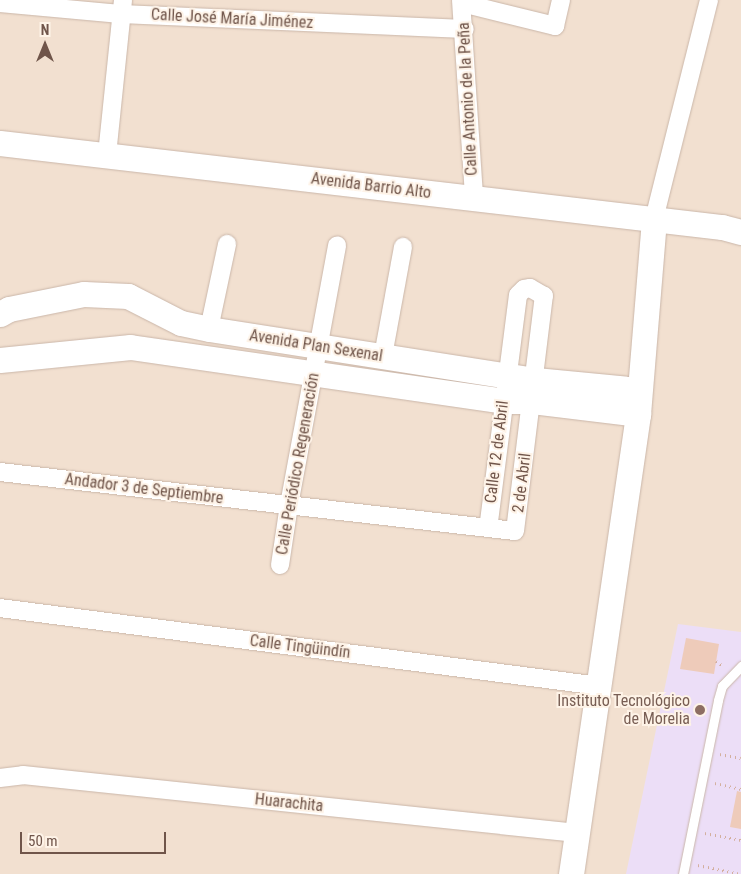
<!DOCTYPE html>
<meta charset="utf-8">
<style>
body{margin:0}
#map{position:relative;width:741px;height:874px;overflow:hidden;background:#fbefe1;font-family:"Roboto Condensed",sans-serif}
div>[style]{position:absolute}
.residential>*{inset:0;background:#f2e0d0}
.education>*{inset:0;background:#ecdef7}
.building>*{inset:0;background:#eecbba}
.path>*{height:3px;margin-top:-1.5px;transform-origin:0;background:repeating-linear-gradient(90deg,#d3af9e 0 1px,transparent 0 5px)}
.roads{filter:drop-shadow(0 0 1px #cab6a9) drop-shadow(0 0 1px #cab6a9)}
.lane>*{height:9px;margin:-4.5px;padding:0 4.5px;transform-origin:4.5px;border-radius:4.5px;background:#fff}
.street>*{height:18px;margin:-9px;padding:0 9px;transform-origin:9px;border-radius:9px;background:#fff}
.secondary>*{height:25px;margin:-12.5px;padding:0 12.5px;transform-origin:12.5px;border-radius:12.5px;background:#fff}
.dots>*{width:14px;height:14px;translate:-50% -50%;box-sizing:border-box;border:2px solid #fef3e7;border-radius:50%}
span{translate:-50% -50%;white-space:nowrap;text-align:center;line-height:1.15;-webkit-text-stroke:4px #fef3e7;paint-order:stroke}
.street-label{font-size:16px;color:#70554a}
.education-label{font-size:16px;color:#785e54}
.right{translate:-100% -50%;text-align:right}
.north{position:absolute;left:20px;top:20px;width:50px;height:50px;-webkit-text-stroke:4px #fef3e7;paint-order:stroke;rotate:0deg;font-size:14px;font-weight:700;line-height:20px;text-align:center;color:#70554a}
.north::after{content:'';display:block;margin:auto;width:18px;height:22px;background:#70554a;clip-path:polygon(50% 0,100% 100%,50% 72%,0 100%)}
.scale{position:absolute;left:20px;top:832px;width:146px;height:22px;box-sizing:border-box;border:2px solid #70554a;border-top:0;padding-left:6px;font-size:15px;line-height:18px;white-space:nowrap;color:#70554a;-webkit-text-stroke:4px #fef3e7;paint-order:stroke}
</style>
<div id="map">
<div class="residential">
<i style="clip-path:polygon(0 0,741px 0,741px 874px,0 874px)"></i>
</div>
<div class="education">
<i style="clip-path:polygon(678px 624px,741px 632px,741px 874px,626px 874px)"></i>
</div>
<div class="building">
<i style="clip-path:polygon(686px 638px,719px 644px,714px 674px,680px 669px)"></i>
<i style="clip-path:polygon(737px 791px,741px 792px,741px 829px,730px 827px)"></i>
</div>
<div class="path">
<i style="left:716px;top:661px;width:7px;rotate:34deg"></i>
<i style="left:720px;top:754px;width:21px;rotate:11deg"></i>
<i style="left:715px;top:783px;width:27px;rotate:13deg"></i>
<i style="left:705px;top:833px;width:37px;rotate:11deg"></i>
<i style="left:698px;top:865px;width:44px;rotate:11.8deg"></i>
</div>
<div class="roads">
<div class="lane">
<i style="left:683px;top:874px;width:177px;rotate:-78.6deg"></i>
<i style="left:718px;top:700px;width:15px;rotate:-74deg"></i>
<i style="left:722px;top:686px;width:28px;rotate:-46deg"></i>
</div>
<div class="street">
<i style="left:461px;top:0;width:198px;rotate:86.2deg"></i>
<i style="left:0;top:3px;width:121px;rotate:5.2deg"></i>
<i style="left:121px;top:14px;width:344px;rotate:2.5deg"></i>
<i style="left:462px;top:3px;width:96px;rotate:13.9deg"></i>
<i style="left:555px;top:26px;width:27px;rotate:-77deg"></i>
<i style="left:107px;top:155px;width:156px;rotate:-84.1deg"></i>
<i style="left:654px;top:219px;width:226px;rotate:-75.9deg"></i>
<i style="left:209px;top:329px;width:87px;rotate:-78deg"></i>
<i style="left:383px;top:356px;width:111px;rotate:-79.6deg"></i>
<i style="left:0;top:472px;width:518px;rotate:6.54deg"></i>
<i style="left:515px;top:531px;width:237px;rotate:-83deg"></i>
<i style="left:544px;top:296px;width:16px;rotate:-150deg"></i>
<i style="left:530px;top:288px;width:6px;rotate:171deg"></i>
<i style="left:524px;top:289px;width:8px;rotate:135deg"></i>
<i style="left:518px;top:295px;width:235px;rotate:97.3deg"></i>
<i style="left:280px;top:565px;width:61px;rotate:-81.5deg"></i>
<i style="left:289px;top:505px;width:264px;rotate:-79.5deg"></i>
<i style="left:0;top:608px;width:605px;rotate:7.41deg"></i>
<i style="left:0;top:778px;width:23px;rotate:-7deg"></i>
<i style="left:23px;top:775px;width:557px;rotate:5.98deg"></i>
</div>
<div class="secondary">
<i style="left:0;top:143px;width:727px;rotate:6.64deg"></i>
<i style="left:722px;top:227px;width:20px;rotate:15deg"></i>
<i style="left:0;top:314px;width:10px;rotate:-29deg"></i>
<i style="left:9px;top:309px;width:76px;rotate:-11.3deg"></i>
<i style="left:84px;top:294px;width:44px;rotate:2.6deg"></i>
<i style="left:128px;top:296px;width:59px;rotate:27deg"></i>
<i style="left:181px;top:323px;width:29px;rotate:12deg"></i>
<i style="left:209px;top:329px;width:330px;rotate:8.9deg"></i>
<i style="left:535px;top:380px;width:104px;rotate:5.5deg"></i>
<i style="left:0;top:360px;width:131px;rotate:-5.7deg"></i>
<i style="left:130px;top:347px;width:378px;rotate:8.2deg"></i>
<i style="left:504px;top:401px;width:28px"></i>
<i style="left:532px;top:401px;width:107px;rotate:7deg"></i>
<i style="left:571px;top:874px;width:465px;rotate:-81.7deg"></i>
<i style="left:638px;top:414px;width:196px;rotate:-85.3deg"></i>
</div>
</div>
<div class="dots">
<i style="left:700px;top:710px;background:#8d6e63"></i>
</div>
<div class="street-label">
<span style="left:232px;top:19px;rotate:3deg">Calle José María Jiménez</span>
<span style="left:468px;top:99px;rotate:-93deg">Calle Antonio de la Peña</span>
<span style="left:371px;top:186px;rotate:7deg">Avenida Barrio Alto</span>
<span style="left:316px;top:346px;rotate:9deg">Avenida Plan Sexenal</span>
<span style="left:497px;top:452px;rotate:-83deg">Calle 12 de Abril</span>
<span style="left:298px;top:464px;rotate:-80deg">Calle Periódico Regeneración</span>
<span style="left:522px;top:483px;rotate:-83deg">2 de Abril</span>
<span style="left:144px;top:489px;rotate:7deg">Andador 3 de Septiembre</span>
<span style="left:300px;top:647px;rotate:7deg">Calle Tingüindín</span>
<span style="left:289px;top:803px;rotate:6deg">Huarachita</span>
</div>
<div class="education-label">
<span class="right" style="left:690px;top:710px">Instituto Tecnológico<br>de Morelia</span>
</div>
<div class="north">N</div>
<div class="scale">50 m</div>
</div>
